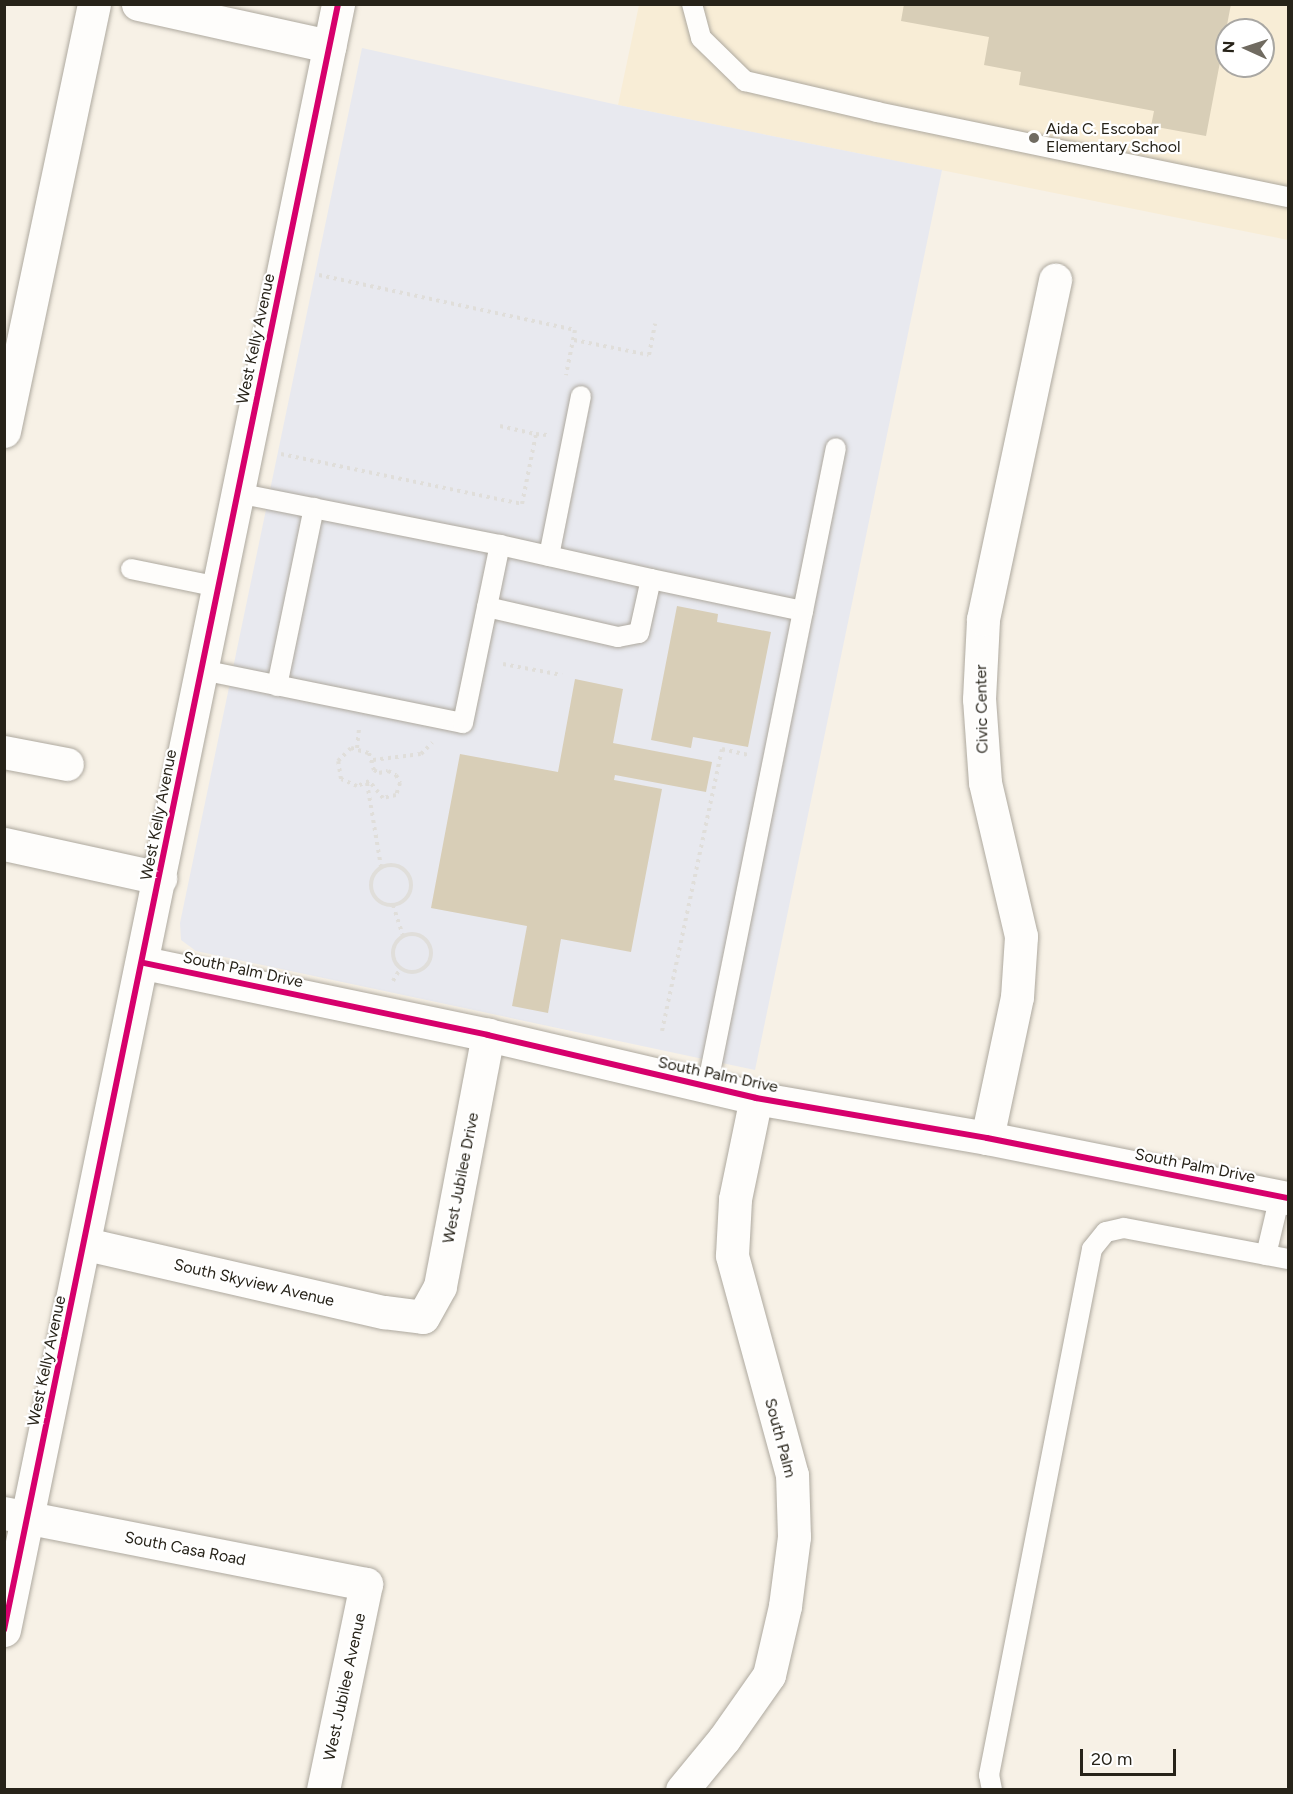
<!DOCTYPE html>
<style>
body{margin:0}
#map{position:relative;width:1293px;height:1794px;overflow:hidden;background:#f7f1e6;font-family:Figtree,sans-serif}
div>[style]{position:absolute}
.built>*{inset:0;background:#f8edd6}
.green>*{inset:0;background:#e8e9ef}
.building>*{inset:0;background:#d8ceb7}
.path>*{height:4px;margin-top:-2px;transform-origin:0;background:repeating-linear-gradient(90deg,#e0deda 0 3px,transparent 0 7.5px)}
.path>.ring{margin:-2px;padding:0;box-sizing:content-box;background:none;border:4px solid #e0deda;border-radius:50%}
.roads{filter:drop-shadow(0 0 2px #aea99f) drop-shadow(0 0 2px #aea99f)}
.service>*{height:20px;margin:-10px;padding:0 10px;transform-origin:10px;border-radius:10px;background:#fefdfb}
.minor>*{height:33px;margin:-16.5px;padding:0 16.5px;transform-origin:16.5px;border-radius:16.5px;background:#fefdfb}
.tertiary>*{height:33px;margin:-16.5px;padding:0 16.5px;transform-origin:16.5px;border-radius:16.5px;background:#fefdfb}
.cycleway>*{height:6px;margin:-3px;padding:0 3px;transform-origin:3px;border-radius:3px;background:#d6006c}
.dots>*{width:16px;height:16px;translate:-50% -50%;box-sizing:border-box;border:3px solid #fff;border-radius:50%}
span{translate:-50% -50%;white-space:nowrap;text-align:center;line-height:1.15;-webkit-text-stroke:4.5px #fff;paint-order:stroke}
.poi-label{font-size:16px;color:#272319}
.left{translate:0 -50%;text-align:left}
.street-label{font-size:16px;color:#272319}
.frame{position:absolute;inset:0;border:6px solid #272319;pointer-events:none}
.north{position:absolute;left:1215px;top:18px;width:60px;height:60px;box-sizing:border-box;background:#fff;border:2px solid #a9a7a3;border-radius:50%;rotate:273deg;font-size:16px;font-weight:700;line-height:24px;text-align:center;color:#272319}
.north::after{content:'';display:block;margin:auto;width:21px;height:27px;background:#706b61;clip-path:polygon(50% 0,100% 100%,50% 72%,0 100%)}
.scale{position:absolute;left:1080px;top:1749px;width:96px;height:27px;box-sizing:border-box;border:3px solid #272319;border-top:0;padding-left:8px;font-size:18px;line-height:21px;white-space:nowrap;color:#272319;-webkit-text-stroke:4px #fff;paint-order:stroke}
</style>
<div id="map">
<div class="built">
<i style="clip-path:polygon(evenodd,639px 5px,1288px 5px,1288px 240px,618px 105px,639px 5px,1227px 30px,1263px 30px,1263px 66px,1227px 66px,1227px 30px)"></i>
</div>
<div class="green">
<i style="clip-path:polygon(362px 48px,618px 105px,942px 170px,755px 1070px,196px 951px,181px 940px,180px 923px)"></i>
</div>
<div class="building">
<i style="clip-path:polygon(904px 4px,1231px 4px,1206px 136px,1151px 126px,1154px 111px,1019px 85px,1021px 72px,984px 65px,989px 37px,901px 21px)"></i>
<i style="clip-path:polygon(677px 606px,718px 614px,717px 622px,771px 632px,748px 747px,693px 737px,691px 748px,651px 740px)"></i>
<i style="clip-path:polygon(575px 679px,623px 689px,613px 743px,712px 762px,706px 792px,615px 775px,614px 780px,662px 789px,631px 952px,561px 939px,548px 1013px,512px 1006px,527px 926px,431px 908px,460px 754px,558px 772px)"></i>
</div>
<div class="path">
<i style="left:319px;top:275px;width:262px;rotate:12.1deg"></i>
<i style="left:575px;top:330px;width:46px;rotate:101.3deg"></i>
<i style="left:574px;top:340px;width:76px;rotate:11.3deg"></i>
<i style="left:649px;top:355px;width:32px;rotate:-79deg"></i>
<i style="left:500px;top:426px;width:37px;rotate:13deg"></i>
<i style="left:281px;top:454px;width:246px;rotate:11.7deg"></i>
<i style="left:522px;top:504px;width:71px;rotate:-78.7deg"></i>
<i style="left:536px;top:434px;width:11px;rotate:5deg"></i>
<i style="left:503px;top:664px;width:60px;rotate:10.6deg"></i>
<i style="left:351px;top:748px;width:19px;rotate:16deg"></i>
<i style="left:369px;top:753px;width:18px;rotate:74deg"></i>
<i style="left:374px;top:770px;width:6px;rotate:31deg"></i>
<i style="left:379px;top:773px;width:9px;rotate:-13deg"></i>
<i style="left:388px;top:771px;width:9px;rotate:27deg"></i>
<i style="left:396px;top:775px;width:9px;rotate:63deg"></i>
<i style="left:400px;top:783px;width:13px;rotate:108deg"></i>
<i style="left:396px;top:795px;width:13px;rotate:167deg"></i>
<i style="left:383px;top:798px;width:22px;rotate:-129deg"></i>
<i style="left:369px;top:781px;width:13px;rotate:157deg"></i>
<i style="left:357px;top:786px;width:17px;rotate:-156deg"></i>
<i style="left:341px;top:779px;width:18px;rotate:-99deg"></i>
<i style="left:338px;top:761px;width:18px;rotate:-45deg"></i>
<i style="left:357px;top:748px;width:20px;rotate:-84deg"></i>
<i style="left:373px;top:760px;width:48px;rotate:-7.1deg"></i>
<i style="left:421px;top:754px;width:16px;rotate:-45deg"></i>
<i style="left:367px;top:783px;width:85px;rotate:80.5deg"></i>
<i class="ring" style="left:371px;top:865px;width:36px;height:36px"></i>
<i style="left:393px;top:905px;width:33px;rotate:72deg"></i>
<i class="ring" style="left:393px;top:934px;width:34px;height:34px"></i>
<i style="left:393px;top:981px;width:14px;rotate:-60deg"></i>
<i style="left:662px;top:1031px;width:288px;rotate:-78deg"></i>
<i style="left:722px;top:749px;width:27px;rotate:13deg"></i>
</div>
<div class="roads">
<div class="service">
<i style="left:692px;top:4px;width:35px;rotate:75deg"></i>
<i style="left:701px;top:38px;width:62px;rotate:44.3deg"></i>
<i style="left:745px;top:81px;width:136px;rotate:13.2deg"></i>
<i style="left:877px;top:112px;width:420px;rotate:11.7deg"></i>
<i style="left:549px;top:556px;width:163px;rotate:-78.7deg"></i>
<i style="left:131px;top:569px;width:90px;rotate:11.6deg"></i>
<i style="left:651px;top:579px;width:155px;rotate:11.9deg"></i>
<i style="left:803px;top:611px;width:486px;rotate:101.4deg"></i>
<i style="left:487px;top:607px;width:134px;rotate:12.9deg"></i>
<i style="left:618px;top:637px;width:21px;rotate:-11deg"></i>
<i style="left:639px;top:633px;width:55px;rotate:-77.5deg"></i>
<i style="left:651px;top:579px;width:155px;rotate:-167.3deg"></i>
<i style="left:803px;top:611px;width:166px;rotate:-78.6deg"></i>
<i style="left:202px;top:670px;width:266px;rotate:11.5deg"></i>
<i style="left:463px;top:723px;width:182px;rotate:-78.3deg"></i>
<i style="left:500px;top:545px;width:267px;rotate:-168.8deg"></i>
<i style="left:277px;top:686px;width:182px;rotate:-78.3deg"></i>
<i style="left:1266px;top:1255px;width:61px;rotate:-76.7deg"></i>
<i style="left:992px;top:1790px;width:15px;rotate:-101deg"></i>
<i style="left:989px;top:1775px;width:536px;rotate:-78.92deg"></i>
<i style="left:1092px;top:1249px;width:22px;rotate:-51deg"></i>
<i style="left:1106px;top:1232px;width:18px;rotate:-13deg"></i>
<i style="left:1124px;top:1228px;width:167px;rotate:10.7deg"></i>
</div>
<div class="minor">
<i style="left:4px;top:431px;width:436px;rotate:-78.1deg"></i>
<i style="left:4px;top:752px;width:64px;rotate:10.8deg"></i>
<i style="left:4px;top:844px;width:160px;rotate:12.3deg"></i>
<i style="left:144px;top:963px;width:351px;rotate:11.8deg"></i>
<i style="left:488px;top:1035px;width:275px;rotate:13.2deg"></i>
<i style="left:756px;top:1098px;width:234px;rotate:9.8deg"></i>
<i style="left:987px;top:1138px;width:307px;rotate:11.3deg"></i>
<i style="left:987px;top:1138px;width:144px;rotate:-78deg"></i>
<i style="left:1017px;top:997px;width:61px;rotate:-86.2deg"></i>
<i style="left:1021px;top:936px;width:158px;rotate:-103.2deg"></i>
<i style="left:985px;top:782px;width:83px;rotate:-94.1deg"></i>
<i style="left:979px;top:699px;width:80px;rotate:-87.1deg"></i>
<i style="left:983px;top:619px;width:347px;rotate:-78deg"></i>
<i style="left:86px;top:1244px;width:306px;rotate:12.9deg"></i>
<i style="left:384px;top:1312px;width:39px;rotate:7deg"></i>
<i style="left:423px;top:1317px;width:35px;rotate:-61deg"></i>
<i style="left:440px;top:1286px;width:256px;rotate:-79.2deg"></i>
<i style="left:4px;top:1513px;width:369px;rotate:11.1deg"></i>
<i style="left:366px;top:1584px;width:210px;rotate:101.8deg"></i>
<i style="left:682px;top:1790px;width:66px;rotate:-50.5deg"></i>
<i style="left:724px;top:1739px;width:78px;rotate:-54.9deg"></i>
<i style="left:769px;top:1675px;width:71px;rotate:-76.9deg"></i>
<i style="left:785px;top:1606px;width:70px;rotate:-82.6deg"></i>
<i style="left:794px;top:1537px;width:62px;rotate:-91.8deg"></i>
<i style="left:792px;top:1475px;width:228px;rotate:-105.3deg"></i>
<i style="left:732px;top:1255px;width:56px;rotate:-86.9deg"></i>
<i style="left:735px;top:1199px;width:103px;rotate:-78.3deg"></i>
</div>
<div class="tertiary">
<i style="left:138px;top:4px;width:196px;rotate:12.4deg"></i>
<i style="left:4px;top:1630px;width:1660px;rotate:-78.39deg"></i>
</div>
</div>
<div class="cycleway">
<i style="left:144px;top:963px;width:351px;rotate:11.8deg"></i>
<i style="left:488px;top:1035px;width:275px;rotate:13.2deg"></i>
<i style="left:756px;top:1098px;width:234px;rotate:9.8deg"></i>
<i style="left:987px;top:1138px;width:307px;rotate:11.3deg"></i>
<i style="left:4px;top:1630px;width:1660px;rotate:-78.39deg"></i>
</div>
<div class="dots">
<i style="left:1034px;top:138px;background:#706b61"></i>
</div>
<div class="poi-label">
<span class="left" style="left:1046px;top:138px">Aida C. Escobar<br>Elementary School</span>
</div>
<div class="street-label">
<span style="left:256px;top:339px;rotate:-78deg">West Kelly Avenue</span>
<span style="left:982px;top:709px;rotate:-91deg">Civic Center</span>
<span style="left:159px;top:815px;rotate:-79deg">West Kelly Avenue</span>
<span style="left:243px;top:970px;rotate:12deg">South Palm Drive</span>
<span style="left:718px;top:1075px;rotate:12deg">South Palm Drive</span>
<span style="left:1195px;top:1166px;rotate:11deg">South Palm Drive</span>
<span style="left:461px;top:1178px;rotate:-79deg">West Jubilee Drive</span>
<span style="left:254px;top:1283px;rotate:13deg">South Skyview Avenue</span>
<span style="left:47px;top:1361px;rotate:-78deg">West Kelly Avenue</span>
<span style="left:780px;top:1438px;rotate:75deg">South Palm</span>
<span style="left:185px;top:1549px;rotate:11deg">South Casa Road</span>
<span style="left:345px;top:1687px;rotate:-78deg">West Jubilee Avenue</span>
</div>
<div class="frame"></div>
<div class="north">N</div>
<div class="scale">20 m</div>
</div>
